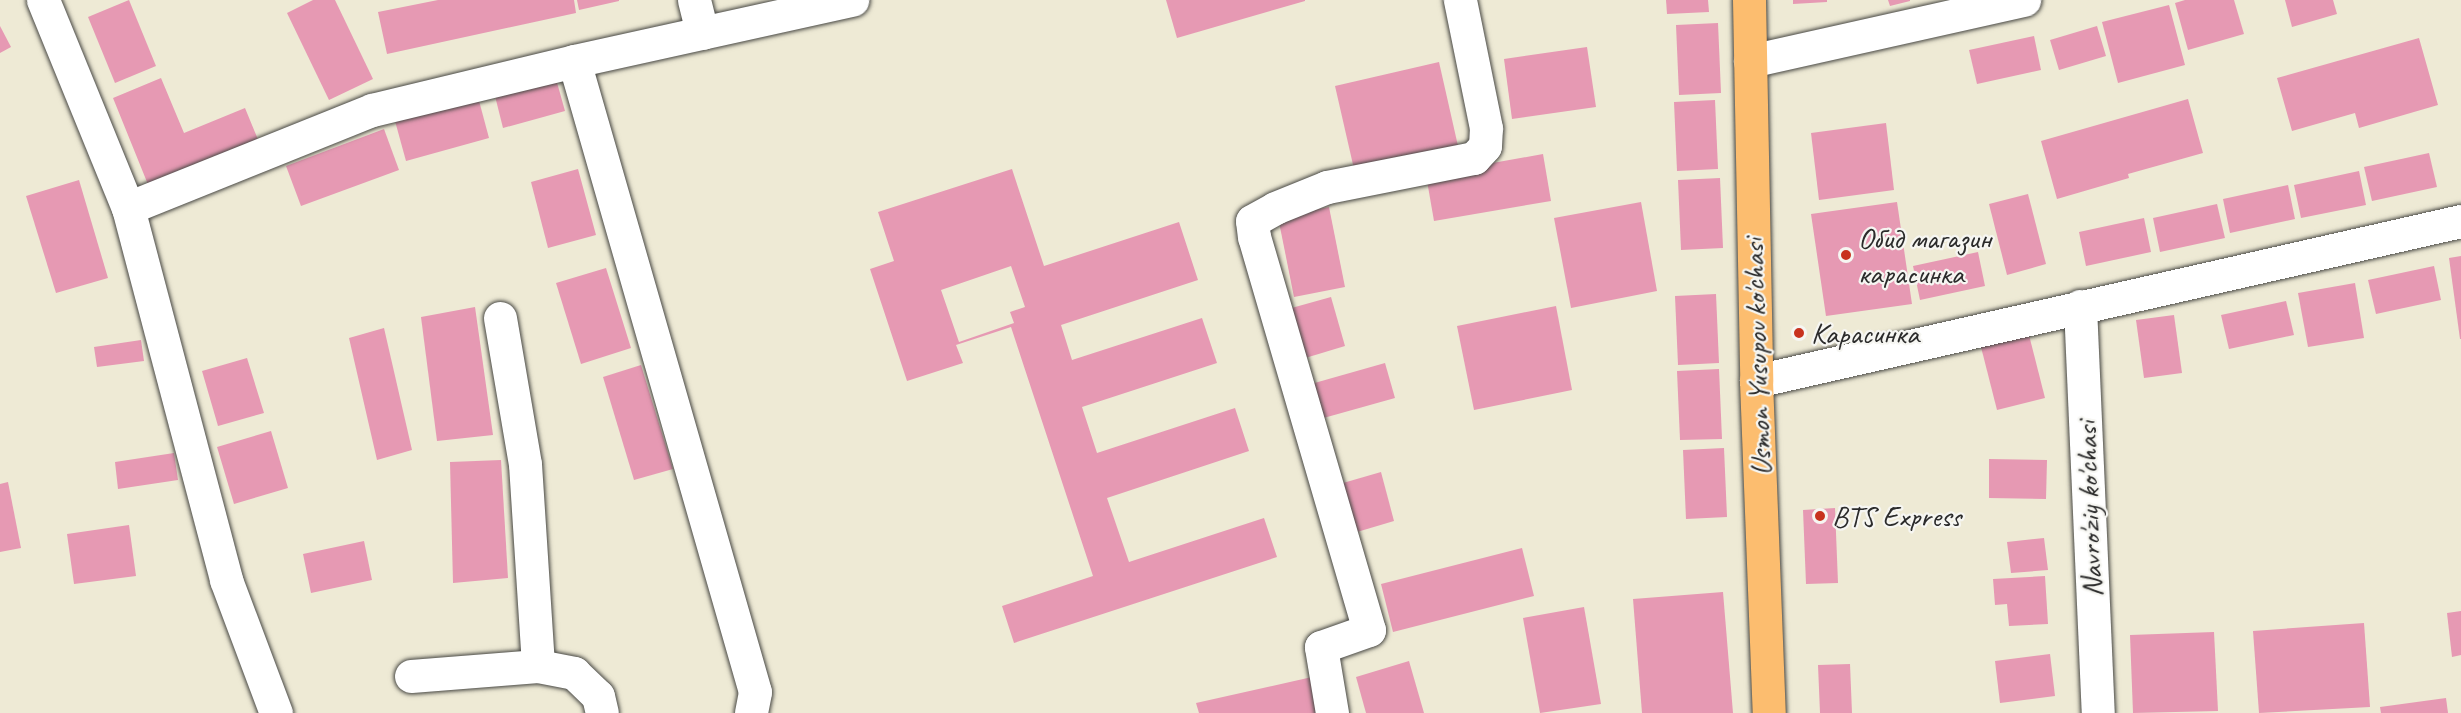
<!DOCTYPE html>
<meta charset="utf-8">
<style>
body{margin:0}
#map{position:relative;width:2461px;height:713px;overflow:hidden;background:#eeead5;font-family:Caveat,sans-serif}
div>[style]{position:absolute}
.building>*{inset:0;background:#e699b3}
.roads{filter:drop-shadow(0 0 2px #484844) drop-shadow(0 0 2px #484844)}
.minor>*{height:33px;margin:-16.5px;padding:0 16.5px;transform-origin:16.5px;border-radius:16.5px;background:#fff}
.major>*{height:33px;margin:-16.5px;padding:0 16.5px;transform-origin:16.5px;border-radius:16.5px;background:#fcbd6f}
.dots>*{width:16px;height:16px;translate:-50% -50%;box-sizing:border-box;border:3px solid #f6f6f2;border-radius:50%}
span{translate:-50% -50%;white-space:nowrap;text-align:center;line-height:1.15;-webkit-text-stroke:4.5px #f6f6f2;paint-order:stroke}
.poi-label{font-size:30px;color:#2b2b2b}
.left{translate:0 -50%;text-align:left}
.street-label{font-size:30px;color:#2b2b2b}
</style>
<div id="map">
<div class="building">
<i style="clip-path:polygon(129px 0,156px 66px,115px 83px,88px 17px)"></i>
<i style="clip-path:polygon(313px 0,335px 0,373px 79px,329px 100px,287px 13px)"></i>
<i style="clip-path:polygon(438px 0,574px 0,576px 13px,387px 54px,378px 12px)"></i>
<i style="clip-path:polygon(577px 0,619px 0,619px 1px,579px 10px)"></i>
<i style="clip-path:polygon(1166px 0,1305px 0,1305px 1px,1177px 38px)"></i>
<i style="clip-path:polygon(1666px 0,1708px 0,1709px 12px,1667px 14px)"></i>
<i style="clip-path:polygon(1793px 0,1827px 0,1827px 2px,1793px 4px)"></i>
<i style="clip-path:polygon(1888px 0,1910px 0,1910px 1px,1890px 6px)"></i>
<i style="clip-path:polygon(2185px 0,2234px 0,2244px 34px,2188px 50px,2175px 3px)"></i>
<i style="clip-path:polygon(2285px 0,2333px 0,2337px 14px,2292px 27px)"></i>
<i style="clip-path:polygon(2169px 5px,2185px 65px,2118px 83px,2102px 22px)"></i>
<i style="clip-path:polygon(1718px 23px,1721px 93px,1679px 95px,1676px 25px)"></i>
<i style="clip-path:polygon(0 26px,11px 47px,0 53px)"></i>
<i style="clip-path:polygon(2097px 26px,2106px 56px,2059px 70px,2050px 40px)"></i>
<i style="clip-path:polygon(2034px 36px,2041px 70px,1977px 84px,1969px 50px)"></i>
<i style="clip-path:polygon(2419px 38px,2438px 105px,2359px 128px,2355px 113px,2292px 131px,2277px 78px)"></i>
<i style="clip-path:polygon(1587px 47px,1596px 107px,1512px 119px,1504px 59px)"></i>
<i style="clip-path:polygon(1439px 62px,1458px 146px,1354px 169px,1335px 86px)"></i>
<i style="clip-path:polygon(161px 78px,184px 133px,245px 108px,259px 142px,149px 187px,113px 98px)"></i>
<i style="clip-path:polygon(556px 79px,565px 111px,503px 128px,495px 96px)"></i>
<i style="clip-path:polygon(478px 97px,489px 138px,406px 161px,395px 121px)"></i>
<i style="clip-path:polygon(2188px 99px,2203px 153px,2128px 174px,2129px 178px,2057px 199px,2041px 141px)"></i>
<i style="clip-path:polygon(1715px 100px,1718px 169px,1677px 171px,1674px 102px)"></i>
<i style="clip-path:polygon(1886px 123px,1894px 190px,1819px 200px,1811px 133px)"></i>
<i style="clip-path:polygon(384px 129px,399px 170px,301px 206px,286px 166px)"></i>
<i style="clip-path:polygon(2429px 153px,2437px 187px,2372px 201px,2364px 167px)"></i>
<i style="clip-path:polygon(1543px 154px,1551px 201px,1434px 221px,1426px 175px)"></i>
<i style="clip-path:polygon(578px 169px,596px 235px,548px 248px,531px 182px)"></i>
<i style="clip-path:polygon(evenodd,1012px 169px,1044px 266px,1179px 222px,1198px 280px,1061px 325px,1072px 360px,1202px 318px,1217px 363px,1082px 407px,1097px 453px,1235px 408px,1249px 451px,1107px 498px,1129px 562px,1264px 518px,1277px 557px,1014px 643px,1002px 606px,1093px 576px,1011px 327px,956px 345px,963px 363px,907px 381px,870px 269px,894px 261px,878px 212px,1012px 169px,1011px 266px,1025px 307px,1010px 312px,1014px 323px,959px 342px,941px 290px,1011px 266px)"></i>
<i style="clip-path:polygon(2359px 171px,2366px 205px,2301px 218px,2294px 185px)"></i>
<i style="clip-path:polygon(1720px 178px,1723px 248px,1681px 250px,1678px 180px)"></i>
<i style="clip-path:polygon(79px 180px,108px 278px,56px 293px,26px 196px)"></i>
<i style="clip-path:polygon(2288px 185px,2295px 219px,2230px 233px,2223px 199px)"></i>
<i style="clip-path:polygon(2028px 194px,2046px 264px,2007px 275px,1989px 204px)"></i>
<i style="clip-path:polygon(1641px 202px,1657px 291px,1571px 308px,1554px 218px)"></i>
<i style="clip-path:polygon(1897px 202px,1912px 304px,1826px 316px,1811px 214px)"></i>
<i style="clip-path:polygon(2217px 204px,2225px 238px,2160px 252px,2153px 218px)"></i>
<i style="clip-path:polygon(1329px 207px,1345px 287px,1294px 297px,1278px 217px)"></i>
<i style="clip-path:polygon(2144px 218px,2151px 252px,2086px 266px,2079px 232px)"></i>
<i style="clip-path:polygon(1978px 252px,1985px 286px,1920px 300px,1913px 266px)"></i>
<i style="clip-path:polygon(2461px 256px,2461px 339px,2460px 339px,2449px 258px)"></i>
<i style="clip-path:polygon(2434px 266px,2441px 300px,2376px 314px,2368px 280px)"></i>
<i style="clip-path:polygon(606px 268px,631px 348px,581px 364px,556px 283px)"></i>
<i style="clip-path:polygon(2355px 283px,2364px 338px,2308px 347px,2298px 293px)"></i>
<i style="clip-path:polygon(1716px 294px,1719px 363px,1678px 365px,1675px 296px)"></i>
<i style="clip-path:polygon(1331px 297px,1345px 346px,1302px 359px,1288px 309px)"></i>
<i style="clip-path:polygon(2286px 301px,2294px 335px,2229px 349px,2221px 315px)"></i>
<i style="clip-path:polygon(1556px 306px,1572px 390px,1474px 410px,1457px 326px)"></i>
<i style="clip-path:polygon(475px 307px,493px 435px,437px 441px,421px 317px)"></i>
<i style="clip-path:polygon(2174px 315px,2182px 373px,2144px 378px,2136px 320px)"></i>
<i style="clip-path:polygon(384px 328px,412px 450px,377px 460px,349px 338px)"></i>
<i style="clip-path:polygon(2029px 335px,2045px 398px,1997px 410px,1981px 347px)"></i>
<i style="clip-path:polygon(141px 340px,144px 361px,97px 367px,94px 347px)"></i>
<i style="clip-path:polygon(247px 358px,264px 413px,218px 426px,202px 371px)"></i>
<i style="clip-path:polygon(1385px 363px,1395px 398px,1320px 419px,1311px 384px)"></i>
<i style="clip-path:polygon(641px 365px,673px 469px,634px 480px,603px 377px)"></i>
<i style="clip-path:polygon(1719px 369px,1722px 439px,1680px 440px,1677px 371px)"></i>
<i style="clip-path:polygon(271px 431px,288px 488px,234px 504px,217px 447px)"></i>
<i style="clip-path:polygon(1724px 448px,1727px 517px,1686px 519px,1683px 450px)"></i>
<i style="clip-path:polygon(174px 453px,178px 480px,118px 489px,115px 462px)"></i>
<i style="clip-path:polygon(1989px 459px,2047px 460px,2046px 499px,1989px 498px)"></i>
<i style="clip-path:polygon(501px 460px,508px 578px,453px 583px,450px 462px)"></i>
<i style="clip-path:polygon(1381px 472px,1394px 521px,1357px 532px,1343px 483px)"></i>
<i style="clip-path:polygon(8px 482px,21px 548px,0 552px,0 484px)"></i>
<i style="clip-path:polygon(1835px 508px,1838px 583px,1806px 584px,1803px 510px)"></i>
<i style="clip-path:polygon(129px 525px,136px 576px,74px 584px,67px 534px)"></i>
<i style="clip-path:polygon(2044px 538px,2048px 570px,2011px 573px,2007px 542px)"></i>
<i style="clip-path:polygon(364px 541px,372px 580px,311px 593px,303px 554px)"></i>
<i style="clip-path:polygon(1522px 548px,1534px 596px,1393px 632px,1381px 584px)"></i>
<i style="clip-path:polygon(2045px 576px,2048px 624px,2009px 626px,2007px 604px,1995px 605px,1993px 579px)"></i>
<i style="clip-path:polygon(1723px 592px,1733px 713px,1642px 713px,1633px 599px)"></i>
<i style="clip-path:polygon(1584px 607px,1601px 704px,1540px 713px,1523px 618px)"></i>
<i style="clip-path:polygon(2461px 611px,2461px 655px,2452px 657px,2447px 613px)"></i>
<i style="clip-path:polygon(2364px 623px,2370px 707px,2259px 713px,2253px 631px)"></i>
<i style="clip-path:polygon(2214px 632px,2218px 711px,2133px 713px,2130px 635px)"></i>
<i style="clip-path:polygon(2050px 654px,2055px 696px,2000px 703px,1995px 661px)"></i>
<i style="clip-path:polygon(1409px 661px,1424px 713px,1366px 713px,1356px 677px)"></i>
<i style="clip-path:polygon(1850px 664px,1852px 713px,1820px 713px,1818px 665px)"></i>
<i style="clip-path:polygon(1312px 677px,1319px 713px,1199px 713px,1196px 703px)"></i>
<i style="clip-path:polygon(2446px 698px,2448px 713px,2381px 713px,2380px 707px)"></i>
</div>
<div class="roads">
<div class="minor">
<i style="left:43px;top:0;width:225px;rotate:67.8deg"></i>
<i style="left:128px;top:208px;width:385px;rotate:75.2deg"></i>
<i style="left:226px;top:580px;width:142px;rotate:69.4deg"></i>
<i style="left:694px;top:0;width:34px;rotate:76deg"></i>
<i style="left:574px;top:61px;width:656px;rotate:73.99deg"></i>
<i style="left:755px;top:692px;width:21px;rotate:101deg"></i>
<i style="left:1750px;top:61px;width:281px;rotate:-12.6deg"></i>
<i style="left:128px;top:208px;width:263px;rotate:-21.9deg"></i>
<i style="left:372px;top:110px;width:208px;rotate:-13.6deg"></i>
<i style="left:574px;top:61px;width:285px;rotate:-12.4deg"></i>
<i style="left:2080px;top:306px;width:407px;rotate:87.5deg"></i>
<i style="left:500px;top:318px;width:148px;rotate:80.3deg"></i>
<i style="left:525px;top:464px;width:202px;rotate:86.3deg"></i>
<i style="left:1756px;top:381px;width:723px;rotate:-12.79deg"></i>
<i style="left:411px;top:676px;width:127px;rotate:-4.5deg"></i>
<i style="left:538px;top:666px;width:37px;rotate:11deg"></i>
<i style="left:574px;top:673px;width:33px;rotate:44deg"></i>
<i style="left:598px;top:696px;width:17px;rotate:77deg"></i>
<i style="left:1332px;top:713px;width:67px;rotate:-99.5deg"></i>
<i style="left:1321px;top:647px;width:51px;rotate:-19.5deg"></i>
<i style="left:1369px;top:630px;width:409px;rotate:-106.3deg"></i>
<i style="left:1254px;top:237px;width:16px;rotate:-97deg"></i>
<i style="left:1252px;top:221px;width:26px;rotate:-29deg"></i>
<i style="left:1275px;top:208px;width:56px;rotate:-22deg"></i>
<i style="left:1327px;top:187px;width:150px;rotate:-11.2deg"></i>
<i style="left:1474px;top:158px;width:16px;rotate:-47deg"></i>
<i style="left:1485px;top:146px;width:18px;rotate:-87deg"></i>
<i style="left:1486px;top:128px;width:131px;rotate:-101.5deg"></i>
</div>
<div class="major">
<i style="left:1749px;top:0;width:381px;rotate:88.9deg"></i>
<i style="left:1756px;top:381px;width:332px;rotate:87.8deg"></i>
</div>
</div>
<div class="dots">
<i style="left:1846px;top:255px;background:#c8321e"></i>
<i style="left:1799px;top:333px;background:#c8321e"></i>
<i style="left:1820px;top:516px;background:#c8321e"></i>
</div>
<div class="poi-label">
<span class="left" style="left:1858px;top:255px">Обид магазин<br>карасинка</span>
<span class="left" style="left:1811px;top:333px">Карасинка</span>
<span class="left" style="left:1832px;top:516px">BTS Express</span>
</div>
<div class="street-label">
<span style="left:1757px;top:357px;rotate:-92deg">Usmon Yusupov ko'chasi</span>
<span style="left:2089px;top:509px;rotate:-92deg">Navro'ziy ko'chasi</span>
</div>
</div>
